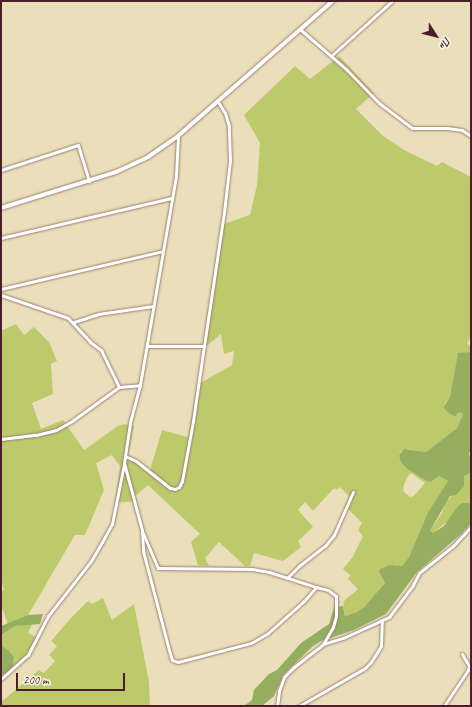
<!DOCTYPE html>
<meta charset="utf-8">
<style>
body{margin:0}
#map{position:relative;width:472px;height:707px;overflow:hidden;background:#eadfba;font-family:Caveat,sans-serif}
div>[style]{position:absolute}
.green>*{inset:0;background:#bdca6c}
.forest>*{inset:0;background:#96ae60}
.roads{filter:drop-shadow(0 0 1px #9a7f72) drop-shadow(0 0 1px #9a7f72)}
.street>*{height:3px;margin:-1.5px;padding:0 1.5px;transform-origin:1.5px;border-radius:1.5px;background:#fff}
.secondary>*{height:4px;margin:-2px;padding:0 2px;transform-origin:2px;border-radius:2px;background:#fff}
span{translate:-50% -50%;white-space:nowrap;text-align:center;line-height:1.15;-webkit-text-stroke:4px #fcf5e5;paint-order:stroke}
.frame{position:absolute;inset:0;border:2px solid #4a1f2b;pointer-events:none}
.north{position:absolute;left:416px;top:16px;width:40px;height:40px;-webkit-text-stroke:3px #fcf5e5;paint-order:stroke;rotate:126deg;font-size:11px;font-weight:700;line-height:16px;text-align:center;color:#4a1f2b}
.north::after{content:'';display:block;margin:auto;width:14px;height:18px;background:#4a1f2b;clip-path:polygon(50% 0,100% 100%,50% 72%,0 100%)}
.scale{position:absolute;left:16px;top:673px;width:109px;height:18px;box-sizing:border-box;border:2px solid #4a1f2b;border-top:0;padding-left:5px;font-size:12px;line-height:14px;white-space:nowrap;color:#4a1f2b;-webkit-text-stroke:3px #fcf5e5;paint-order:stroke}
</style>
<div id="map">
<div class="green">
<i style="clip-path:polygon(evenodd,339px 56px,374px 93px,356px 109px,383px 136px,404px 150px,437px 166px,442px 162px,471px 177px,471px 337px,467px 343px,471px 347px,471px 352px,458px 354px,450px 396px,445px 403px,455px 417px,459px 411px,463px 414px,457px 428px,426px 452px,408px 449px,401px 451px,399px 455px,406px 468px,426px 481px,431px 482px,439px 476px,448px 481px,428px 512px,409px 557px,402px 567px,395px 565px,379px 572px,385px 583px,364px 607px,357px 612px,345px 616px,343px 602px,358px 589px,348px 579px,350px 575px,343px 569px,352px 558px,363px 536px,358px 530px,362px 523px,345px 506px,349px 496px,340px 487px,337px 490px,334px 488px,313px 511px,305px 502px,298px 510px,313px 527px,298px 541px,301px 547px,283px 561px,254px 553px,250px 566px,245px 566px,219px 542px,205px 558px,209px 566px,198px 565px,191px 542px,200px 534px,148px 485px,135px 496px,137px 501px,115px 503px,120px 466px,112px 455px,96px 463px,104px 490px,85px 535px,75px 535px,28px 615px,8px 624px,1px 605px,1px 592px,4px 590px,1px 579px,1px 331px,16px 324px,24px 335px,34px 327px,49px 342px,57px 361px,51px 364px,53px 394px,32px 403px,41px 429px,63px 420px,84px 450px,118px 426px,124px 424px,134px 426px,128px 457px,150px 470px,162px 430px,188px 437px,197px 385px,232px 365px,234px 351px,224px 354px,221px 334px,202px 350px,221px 225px,250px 215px,257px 185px,260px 143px,244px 115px,295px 66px,310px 79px,339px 56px,411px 473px,425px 483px,414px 496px,410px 497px,404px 492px,403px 488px,407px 477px,411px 473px)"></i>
<i style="clip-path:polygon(471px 472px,471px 503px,462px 503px,458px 506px,449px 520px,433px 533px,430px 531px,442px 513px,445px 504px,464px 480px,464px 476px,466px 473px)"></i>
<i style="clip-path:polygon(103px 598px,112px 620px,134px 604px,149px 682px,150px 706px,1px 706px,1px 702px,39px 670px,44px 673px,55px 661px,49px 655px,57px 646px,51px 641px,70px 619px,88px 601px,92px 604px)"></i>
<i style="clip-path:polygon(33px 623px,28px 633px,39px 639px,27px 660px,15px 669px,13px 667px,14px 657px,1px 646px,1px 635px,15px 626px)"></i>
</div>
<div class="forest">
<i style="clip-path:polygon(471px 352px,471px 449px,469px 454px,471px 459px,471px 472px,464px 476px,464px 486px,456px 495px,450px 496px,430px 531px,433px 533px,444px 526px,458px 506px,462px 503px,471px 503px,471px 523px,461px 534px,417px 572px,386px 614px,354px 630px,321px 641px,313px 646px,284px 674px,274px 696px,262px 706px,244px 706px,252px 700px,254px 690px,269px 674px,277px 670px,301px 643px,329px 624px,334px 607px,343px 606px,345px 616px,357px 612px,364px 607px,385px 583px,379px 572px,380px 569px,390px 565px,402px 566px,409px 557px,428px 512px,448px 481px,439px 476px,431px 482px,426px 481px,406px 468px,401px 462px,399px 455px,404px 449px,426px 452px,457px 428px,463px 414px,459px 412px,455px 417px,445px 410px,444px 407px,450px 396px,458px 353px)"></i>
<i style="clip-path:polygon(43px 614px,40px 624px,15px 626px,1px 635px,1px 626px,28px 615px)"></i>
<i style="clip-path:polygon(1px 646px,8px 650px,14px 657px,13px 667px,3px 675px,1px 672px)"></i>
</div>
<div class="roads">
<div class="street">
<i style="left:301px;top:30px;width:60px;rotate:40.9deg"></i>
<i style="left:346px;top:69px;width:47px;rotate:45.9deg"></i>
<i style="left:379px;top:103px;width:41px;rotate:37.1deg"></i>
<i style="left:412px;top:128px;width:35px"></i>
<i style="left:447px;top:128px;width:15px;rotate:8deg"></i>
<i style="left:462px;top:130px;width:11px;rotate:34deg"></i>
<i style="left:331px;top:56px;width:82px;rotate:-42deg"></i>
<i style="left:178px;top:136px;width:40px;rotate:92.9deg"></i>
<i style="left:176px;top:176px;width:212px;rotate:99.8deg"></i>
<i style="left:140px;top:385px;width:39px;rotate:105deg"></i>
<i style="left:130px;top:423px;width:40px;rotate:98.5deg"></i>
<i style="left:124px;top:463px;width:69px;rotate:75deg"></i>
<i style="left:142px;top:530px;width:21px;rotate:87deg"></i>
<i style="left:143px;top:551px;width:102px;rotate:75.3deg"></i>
<i style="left:169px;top:650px;width:10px;rotate:73deg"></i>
<i style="left:172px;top:660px;width:6px;rotate:18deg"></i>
<i style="left:178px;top:662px;width:75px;rotate:-14.6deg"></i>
<i style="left:251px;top:643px;width:20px;rotate:-30deg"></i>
<i style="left:268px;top:633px;width:48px;rotate:-41.6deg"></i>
<i style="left:304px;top:601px;width:18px;rotate:-49deg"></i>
<i style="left:316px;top:587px;width:12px;rotate:14deg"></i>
<i style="left:328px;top:590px;width:10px;rotate:37deg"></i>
<i style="left:336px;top:596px;width:20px;rotate:90deg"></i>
<i style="left:336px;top:616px;width:11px;rotate:105deg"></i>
<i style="left:333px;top:627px;width:20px;rotate:120deg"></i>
<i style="left:1px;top:170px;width:81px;rotate:-18deg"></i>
<i style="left:78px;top:145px;width:38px;rotate:73deg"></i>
<i style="left:1px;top:238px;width:175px;rotate:-13.2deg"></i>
<i style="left:1px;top:289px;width:166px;rotate:-13.2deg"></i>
<i style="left:1px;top:295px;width:71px;rotate:18.9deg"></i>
<i style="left:68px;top:318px;width:33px;rotate:47deg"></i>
<i style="left:90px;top:342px;width:14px;rotate:36deg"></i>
<i style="left:101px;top:350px;width:41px;rotate:64.1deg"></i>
<i style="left:119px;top:387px;width:21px;rotate:-5deg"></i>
<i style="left:74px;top:322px;width:25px;rotate:-18deg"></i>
<i style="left:98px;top:314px;width:56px;rotate:-8.3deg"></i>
<i style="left:147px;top:346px;width:57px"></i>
<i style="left:204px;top:346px;width:135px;rotate:-81.5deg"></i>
<i style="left:224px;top:212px;width:51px;rotate:-83.3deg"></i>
<i style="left:230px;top:161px;width:35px;rotate:-92deg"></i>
<i style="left:229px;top:126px;width:14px;rotate:-107deg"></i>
<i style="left:225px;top:113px;width:13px;rotate:-122deg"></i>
<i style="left:1px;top:439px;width:35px;rotate:-7deg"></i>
<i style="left:36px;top:435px;width:21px;rotate:-14deg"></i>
<i style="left:56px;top:430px;width:18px;rotate:-29deg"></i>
<i style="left:72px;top:421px;width:58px;rotate:-35.9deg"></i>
<i style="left:125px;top:456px;width:12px;rotate:24deg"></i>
<i style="left:136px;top:461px;width:43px;rotate:38.5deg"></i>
<i style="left:170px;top:488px;width:5px;rotate:11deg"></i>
<i style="left:175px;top:489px;width:4px;rotate:-27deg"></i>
<i style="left:179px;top:487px;width:7px;rotate:-63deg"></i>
<i style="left:182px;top:481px;width:61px;rotate:-79.6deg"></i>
<i style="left:193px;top:421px;width:76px;rotate:-81.7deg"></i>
<i style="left:143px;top:533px;width:38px;rotate:67deg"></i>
<i style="left:158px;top:568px;width:94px;rotate:0.6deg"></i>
<i style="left:252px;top:569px;width:17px;rotate:10deg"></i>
<i style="left:269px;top:572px;width:49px;rotate:17.7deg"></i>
<i style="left:287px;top:578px;width:17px;rotate:-45deg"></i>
<i style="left:299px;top:566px;width:33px;rotate:-38deg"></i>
<i style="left:325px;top:546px;width:14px;rotate:-51deg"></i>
<i style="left:334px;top:535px;width:47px;rotate:-66.2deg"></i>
<i style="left:1px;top:679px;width:36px;rotate:-42deg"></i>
<i style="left:28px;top:655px;width:44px;rotate:-62.9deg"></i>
<i style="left:48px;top:616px;width:70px;rotate:-52deg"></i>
<i style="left:91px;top:561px;width:22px;rotate:-60deg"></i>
<i style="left:102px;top:542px;width:21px;rotate:-61deg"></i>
<i style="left:112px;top:524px;width:61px;rotate:-78.7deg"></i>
<i style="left:277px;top:706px;width:15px;rotate:-82deg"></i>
<i style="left:279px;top:691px;width:15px;rotate:-70deg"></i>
<i style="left:284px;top:677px;width:14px;rotate:-45deg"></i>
<i style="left:294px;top:667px;width:37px;rotate:-38deg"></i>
<i style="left:323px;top:644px;width:21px;rotate:-17deg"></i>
<i style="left:343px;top:638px;width:51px;rotate:-24.5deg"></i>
<i style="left:389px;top:617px;width:40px;rotate:-53deg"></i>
<i style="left:413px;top:585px;width:13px;rotate:-63deg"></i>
<i style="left:419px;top:573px;width:43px;rotate:-38.5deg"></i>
<i style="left:453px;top:546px;width:26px;rotate:-47deg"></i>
<i style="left:299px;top:706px;width:76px;rotate:-29.9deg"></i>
<i style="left:365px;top:668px;width:8px;rotate:-45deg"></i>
<i style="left:371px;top:662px;width:19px;rotate:-58deg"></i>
<i style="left:381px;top:646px;width:26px;rotate:-88deg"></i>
<i style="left:444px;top:706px;width:43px;rotate:-56.3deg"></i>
<i style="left:468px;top:670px;width:4px;rotate:-76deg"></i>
<i style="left:469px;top:666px;width:14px;rotate:-120deg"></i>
</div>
<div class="secondary">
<i style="left:1px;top:208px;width:121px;rotate:-17.4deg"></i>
<i style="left:116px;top:172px;width:35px;rotate:-25deg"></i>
<i style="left:148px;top:157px;width:37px;rotate:-35deg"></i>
<i style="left:178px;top:136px;width:206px;rotate:-41.1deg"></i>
</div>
</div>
<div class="frame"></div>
<div class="north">Пн</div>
<div class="scale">200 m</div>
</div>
